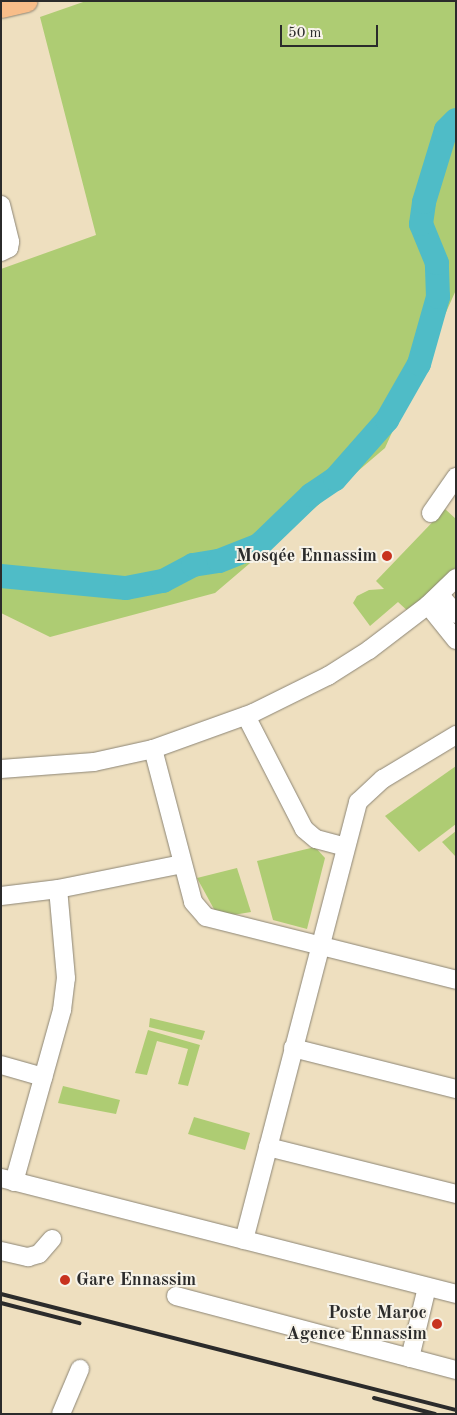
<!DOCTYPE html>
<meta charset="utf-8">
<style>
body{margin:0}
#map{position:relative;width:457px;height:1415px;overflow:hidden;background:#eedfbf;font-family:"Old Standard TT",serif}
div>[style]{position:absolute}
.green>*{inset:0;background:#aecc73}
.river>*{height:24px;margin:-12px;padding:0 12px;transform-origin:12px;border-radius:12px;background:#4fbcc7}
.roads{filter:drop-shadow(0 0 1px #8c8575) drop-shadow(0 0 1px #8c8575)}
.minor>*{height:18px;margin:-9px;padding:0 9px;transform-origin:9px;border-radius:9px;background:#fff}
.major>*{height:21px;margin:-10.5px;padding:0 10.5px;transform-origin:10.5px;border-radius:10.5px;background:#f8bd89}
.rail>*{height:4px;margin:-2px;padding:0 2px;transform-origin:2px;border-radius:2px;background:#2b2b2b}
.dots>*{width:14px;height:14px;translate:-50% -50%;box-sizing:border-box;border:2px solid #f7f3e8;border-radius:50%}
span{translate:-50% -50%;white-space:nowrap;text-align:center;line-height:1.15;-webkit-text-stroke:4px #f7f3e8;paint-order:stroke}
.poi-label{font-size:18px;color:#2b2b2b;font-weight:700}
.right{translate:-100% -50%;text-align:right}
.left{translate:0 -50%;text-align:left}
.frame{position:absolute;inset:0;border:2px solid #2b2b2b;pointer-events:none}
.scale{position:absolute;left:280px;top:25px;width:98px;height:22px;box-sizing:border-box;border:2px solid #2b2b2b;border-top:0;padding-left:6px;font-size:15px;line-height:18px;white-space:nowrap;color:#2b2b2b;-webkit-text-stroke:4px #f7f3e8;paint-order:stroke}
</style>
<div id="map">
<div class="green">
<i style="clip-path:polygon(86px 1px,456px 1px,456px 290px,385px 448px,215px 593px,50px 637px,1px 613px,1px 269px,96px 235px,40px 17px)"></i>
<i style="clip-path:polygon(445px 509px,456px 519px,456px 567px,411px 614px,398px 602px,370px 626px,353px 603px,357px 596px,369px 590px,384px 589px,376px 581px)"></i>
<i style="clip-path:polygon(456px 766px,456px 824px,419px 852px,385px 816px)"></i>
<i style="clip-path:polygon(456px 831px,456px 857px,442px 842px)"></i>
<i style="clip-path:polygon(315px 847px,325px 858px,307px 929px,273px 920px,257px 861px)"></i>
<i style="clip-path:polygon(237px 868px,251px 912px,233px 915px,215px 911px,197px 878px)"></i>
<i style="clip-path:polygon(150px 1018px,205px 1031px,202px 1040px,149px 1027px)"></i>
<i style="clip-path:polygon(148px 1030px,200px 1045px,188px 1086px,178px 1084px,188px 1049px,157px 1041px,147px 1075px,135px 1073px)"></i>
<i style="clip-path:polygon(63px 1086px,120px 1100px,116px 1114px,58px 1103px)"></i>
<i style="clip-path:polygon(194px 1117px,250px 1133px,245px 1150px,188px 1134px)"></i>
</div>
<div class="river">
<i style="left:1px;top:576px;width:126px;rotate:5.5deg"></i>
<i style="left:126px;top:588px;width:38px;rotate:-11deg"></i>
<i style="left:163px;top:581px;width:34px;rotate:-28deg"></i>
<i style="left:193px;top:565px;width:26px;rotate:-9deg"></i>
<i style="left:219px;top:561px;width:43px;rotate:-21.8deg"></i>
<i style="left:259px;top:545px;width:72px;rotate:-43.9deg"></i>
<i style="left:311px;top:495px;width:29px;rotate:-34deg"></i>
<i style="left:335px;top:479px;width:79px;rotate:-48.6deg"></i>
<i style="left:387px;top:420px;width:64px;rotate:-60.3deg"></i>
<i style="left:419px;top:364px;width:70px;rotate:-74.2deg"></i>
<i style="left:438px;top:297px;width:34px;rotate:-92deg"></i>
<i style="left:437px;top:263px;width:42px;rotate:-112.3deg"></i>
<i style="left:421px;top:224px;width:22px;rotate:-82deg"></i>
<i style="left:424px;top:202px;width:75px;rotate:-73deg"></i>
<i style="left:446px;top:130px;width:14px;rotate:-45deg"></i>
</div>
<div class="roads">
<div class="minor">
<i style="left:1px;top:205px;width:38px;rotate:76deg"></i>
<i style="left:10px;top:242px;width:6px;rotate:99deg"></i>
<i style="left:9px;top:248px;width:9px;rotate:153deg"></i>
<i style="left:431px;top:513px;width:44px;rotate:-55.2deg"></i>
<i style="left:440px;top:595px;width:25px;rotate:50deg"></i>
<i style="left:428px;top:605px;width:45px;rotate:51.3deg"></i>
<i style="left:246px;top:716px;width:127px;rotate:62.8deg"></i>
<i style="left:304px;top:829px;width:16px;rotate:40deg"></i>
<i style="left:316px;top:839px;width:30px;rotate:15deg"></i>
<i style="left:153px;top:749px;width:158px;rotate:75.3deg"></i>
<i style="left:193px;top:902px;width:20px;rotate:49deg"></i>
<i style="left:206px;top:917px;width:258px;rotate:14.1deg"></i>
<i style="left:1px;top:769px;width:93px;rotate:-4.3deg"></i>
<i style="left:94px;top:762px;width:60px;rotate:-12.4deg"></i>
<i style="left:153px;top:749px;width:106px;rotate:-19.8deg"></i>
<i style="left:253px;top:713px;width:84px;rotate:-26.3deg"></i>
<i style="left:328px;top:676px;width:49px;rotate:-32.4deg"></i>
<i style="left:369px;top:650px;width:74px;rotate:-37.3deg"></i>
<i style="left:428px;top:605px;width:39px;rotate:-44deg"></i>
<i style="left:1px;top:896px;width:57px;rotate:-7deg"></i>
<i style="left:293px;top:1048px;width:168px;rotate:14.1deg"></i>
<i style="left:1px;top:1065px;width:44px;rotate:15.9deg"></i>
<i style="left:268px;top:1147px;width:194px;rotate:14deg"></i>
<i style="left:1px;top:1178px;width:470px;rotate:14.3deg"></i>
<i style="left:14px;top:1182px;width:179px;rotate:-74.4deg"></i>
<i style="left:62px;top:1010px;width:32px;rotate:-83deg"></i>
<i style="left:66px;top:978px;width:89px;rotate:-95.1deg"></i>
<i style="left:58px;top:889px;width:126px;rotate:-11.4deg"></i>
<i style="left:244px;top:1240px;width:453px;rotate:-75.4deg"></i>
<i style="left:358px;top:802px;width:34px;rotate:-43deg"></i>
<i style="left:383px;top:779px;width:85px;rotate:-31.1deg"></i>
<i style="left:1px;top:1251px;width:28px;rotate:13deg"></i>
<i style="left:28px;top:1257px;width:11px;rotate:-15deg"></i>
<i style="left:39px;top:1254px;width:20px;rotate:-49deg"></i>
<i style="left:176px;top:1296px;width:290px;rotate:14.8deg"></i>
<i style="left:410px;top:1358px;width:73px;rotate:-76.5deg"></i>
<i style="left:61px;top:1414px;width:49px;rotate:-67.1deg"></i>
</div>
<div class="major">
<i style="left:1px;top:7px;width:26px;rotate:-13deg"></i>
</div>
</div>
<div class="rail">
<i style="left:1px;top:1294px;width:470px;rotate:14.3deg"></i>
<i style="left:1px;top:1303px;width:81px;rotate:14.4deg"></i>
<i style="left:374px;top:1398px;width:63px;rotate:14.7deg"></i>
</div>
<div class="dots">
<i style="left:387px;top:556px;background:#c8321e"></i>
<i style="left:65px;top:1280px;background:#c8321e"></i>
<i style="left:437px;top:1324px;background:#c8321e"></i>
</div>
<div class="poi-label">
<span class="right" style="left:377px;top:556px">Mosqée Ennassim</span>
<span class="left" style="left:76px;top:1280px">Gare Ennassim</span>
<span class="right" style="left:427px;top:1324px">Poste Maroc<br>Agence Ennassim</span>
</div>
<div class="frame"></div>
<div class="scale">50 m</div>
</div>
